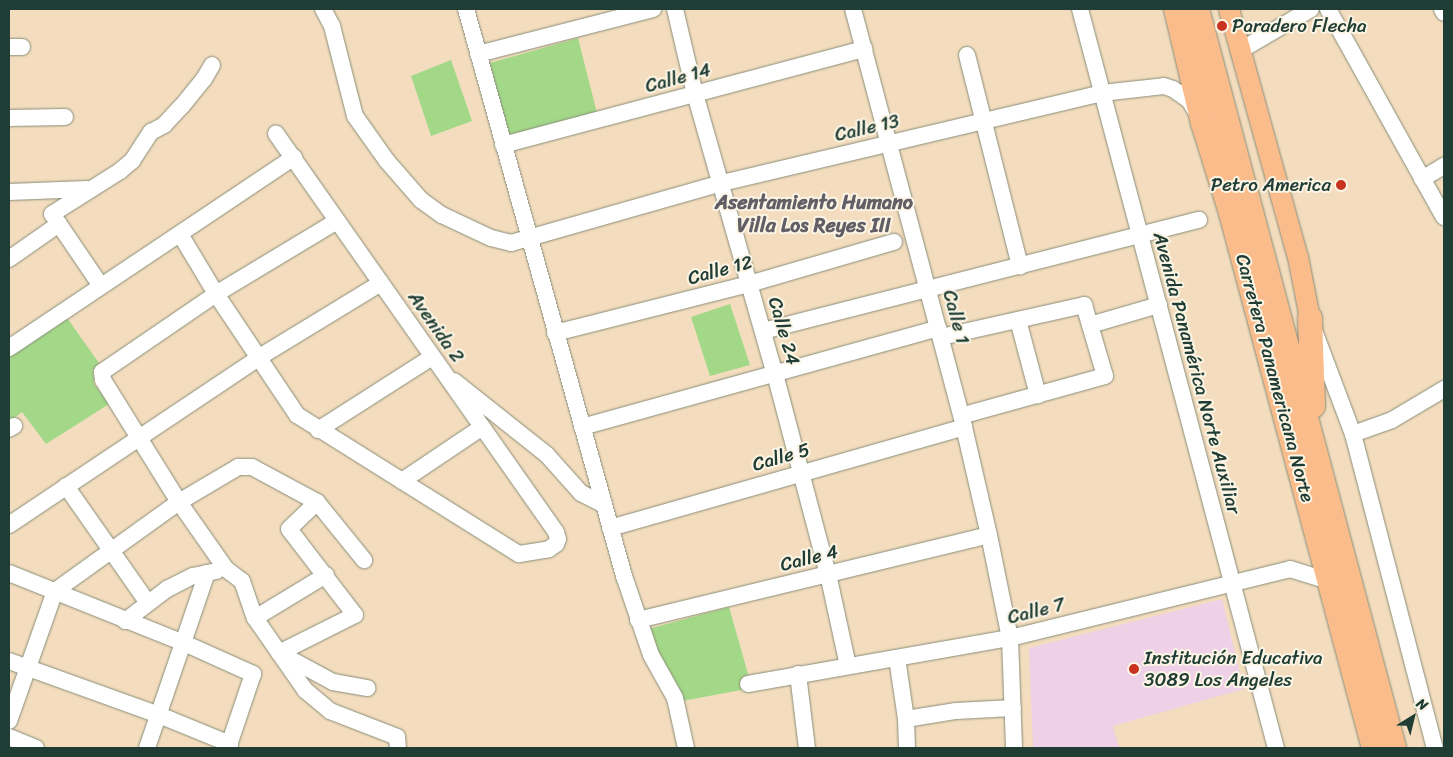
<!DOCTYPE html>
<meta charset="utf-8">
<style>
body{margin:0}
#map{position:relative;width:1453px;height:757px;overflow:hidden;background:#f3ddbe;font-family:Sriracha,sans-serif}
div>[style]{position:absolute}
.built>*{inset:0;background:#eed0e7}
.green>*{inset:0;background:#a3d888}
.roads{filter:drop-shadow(0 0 1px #898d79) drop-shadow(0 0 1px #898d79)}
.minor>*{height:16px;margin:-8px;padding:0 8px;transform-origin:8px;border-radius:8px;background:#fff}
.major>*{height:20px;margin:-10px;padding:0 10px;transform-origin:10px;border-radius:10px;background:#fabc8b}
.highway>*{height:24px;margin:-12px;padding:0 12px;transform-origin:12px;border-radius:12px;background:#fabc8b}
.dots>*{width:14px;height:14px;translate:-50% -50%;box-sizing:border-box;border:2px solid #fcf5e5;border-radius:50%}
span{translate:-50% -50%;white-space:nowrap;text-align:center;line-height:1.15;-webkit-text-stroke:4px #fcf5e5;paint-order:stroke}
.poi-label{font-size:19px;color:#1f3d34}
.left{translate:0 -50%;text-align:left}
.right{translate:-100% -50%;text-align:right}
.street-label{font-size:19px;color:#1f3d34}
.neighbourhood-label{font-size:20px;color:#615e66;font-weight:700}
.frame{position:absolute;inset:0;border:10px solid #1f3d34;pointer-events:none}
.north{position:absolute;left:1388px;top:692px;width:50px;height:50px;-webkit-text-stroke:4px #fcf5e5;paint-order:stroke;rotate:36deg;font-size:14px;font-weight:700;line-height:20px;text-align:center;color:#1f3d34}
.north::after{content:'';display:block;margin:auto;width:18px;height:22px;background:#1f3d34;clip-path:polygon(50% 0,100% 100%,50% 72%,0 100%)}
</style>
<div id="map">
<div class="built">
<i style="clip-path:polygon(1222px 599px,1244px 689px,1113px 726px,1119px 748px,1033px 748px,1029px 648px)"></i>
</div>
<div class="green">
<i style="clip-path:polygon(578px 38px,598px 117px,508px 140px,490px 63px)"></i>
<i style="clip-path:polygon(451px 60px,472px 121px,431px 136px,411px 76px)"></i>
<i style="clip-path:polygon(730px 304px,750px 365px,710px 376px,691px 317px)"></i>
<i style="clip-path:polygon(65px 315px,99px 363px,93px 370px,94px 384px,109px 404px,46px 444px,22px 412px,9px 422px,9px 353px)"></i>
<i style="clip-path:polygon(729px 607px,752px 688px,682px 701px,645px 630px)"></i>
</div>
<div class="roads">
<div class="minor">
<i style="left:323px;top:9px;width:19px;rotate:62deg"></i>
<i style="left:332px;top:26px;width:93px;rotate:75.7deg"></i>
<i style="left:355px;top:116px;width:55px;rotate:54.6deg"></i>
<i style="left:387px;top:161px;width:52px;rotate:48.9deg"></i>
<i style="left:421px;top:200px;width:26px;rotate:36deg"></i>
<i style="left:442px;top:215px;width:54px;rotate:25.1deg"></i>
<i style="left:491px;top:238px;width:21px;rotate:14deg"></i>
<i style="left:511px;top:243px;width:219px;rotate:-15.9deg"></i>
<i style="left:722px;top:183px;width:391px;rotate:-13.3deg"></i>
<i style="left:1102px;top:93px;width:62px;rotate:-6.4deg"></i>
<i style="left:1164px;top:86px;width:9px;rotate:18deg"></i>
<i style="left:1173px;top:89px;width:19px;rotate:35deg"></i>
<i style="left:1189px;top:100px;width:17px;rotate:59deg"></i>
<i style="left:466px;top:9px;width:589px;rotate:74.43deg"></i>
<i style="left:624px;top:576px;width:83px;rotate:71.1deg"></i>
<i style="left:651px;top:655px;width:49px;rotate:60.8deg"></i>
<i style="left:675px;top:698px;width:51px;rotate:77.6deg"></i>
<i style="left:675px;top:9px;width:87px;rotate:76.8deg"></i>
<i style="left:695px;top:94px;width:291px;rotate:74.1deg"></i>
<i style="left:775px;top:374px;width:207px;rotate:75.2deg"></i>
<i style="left:828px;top:574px;width:94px;rotate:77.7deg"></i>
<i style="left:853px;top:9px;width:432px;rotate:75.1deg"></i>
<i style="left:964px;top:427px;width:111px;rotate:77deg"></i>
<i style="left:989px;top:535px;width:105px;rotate:78.5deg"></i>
<i style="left:1010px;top:638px;width:110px;rotate:87.9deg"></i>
<i style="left:1080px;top:9px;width:765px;rotate:75.15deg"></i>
<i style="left:1328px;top:9px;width:238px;rotate:60.9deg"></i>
<i style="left:1442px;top:9px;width:4px;rotate:63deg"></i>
<i style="left:9px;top:47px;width:13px"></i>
<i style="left:1241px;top:50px;width:81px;rotate:-30.4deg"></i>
<i style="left:478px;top:54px;width:181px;rotate:-14.4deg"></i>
<i style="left:967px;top:55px;width:218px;rotate:75.9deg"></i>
<i style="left:9px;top:118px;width:56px;rotate:-1deg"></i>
<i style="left:503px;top:145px;width:374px;rotate:-14.9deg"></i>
<i style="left:1422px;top:179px;width:26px;rotate:-31deg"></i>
<i style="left:9px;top:192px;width:78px;rotate:-2.2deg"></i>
<i style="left:337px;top:221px;width:141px;rotate:148.9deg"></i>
<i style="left:216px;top:294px;width:138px;rotate:145.6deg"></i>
<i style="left:102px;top:372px;width:8px;rotate:83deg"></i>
<i style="left:103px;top:380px;width:144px;rotate:58.1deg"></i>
<i style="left:179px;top:502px;width:82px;rotate:55deg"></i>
<i style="left:226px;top:569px;width:20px;rotate:37deg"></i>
<i style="left:242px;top:581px;width:39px;rotate:71deg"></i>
<i style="left:255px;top:618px;width:88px;rotate:55.2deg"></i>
<i style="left:305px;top:690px;width:33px;rotate:40deg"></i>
<i style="left:330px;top:711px;width:72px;rotate:21.2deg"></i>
<i style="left:397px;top:737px;width:11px;rotate:85deg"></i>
<i style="left:180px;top:234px;width:70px;rotate:59deg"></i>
<i style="left:216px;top:294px;width:146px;rotate:56.2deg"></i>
<i style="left:297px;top:415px;width:262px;rotate:32.1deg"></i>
<i style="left:519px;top:554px;width:30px;rotate:-9deg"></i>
<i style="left:549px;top:549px;width:9px;rotate:-36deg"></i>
<i style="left:556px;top:544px;width:5px;rotate:-68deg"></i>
<i style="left:558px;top:539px;width:7px;rotate:-106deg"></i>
<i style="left:556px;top:532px;width:487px;rotate:-125.1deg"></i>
<i style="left:9px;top:259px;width:61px;rotate:-35deg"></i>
<i style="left:101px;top:286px;width:87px;rotate:-124.2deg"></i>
<i style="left:52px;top:214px;width:80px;rotate:-32.3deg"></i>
<i style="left:120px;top:171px;width:16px;rotate:-40deg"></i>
<i style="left:132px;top:161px;width:35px;rotate:-57deg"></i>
<i style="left:151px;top:132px;width:15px;rotate:-28deg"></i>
<i style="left:164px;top:125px;width:26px;rotate:-47deg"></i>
<i style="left:182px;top:106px;width:35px;rotate:-51deg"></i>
<i style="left:204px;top:79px;width:16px;rotate:-60deg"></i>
<i style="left:1018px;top:320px;width:78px;rotate:75.1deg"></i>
<i style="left:1090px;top:325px;width:72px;rotate:-16.2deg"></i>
<i style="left:763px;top:331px;width:450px;rotate:-14.3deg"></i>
<i style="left:555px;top:333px;width:200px;rotate:-14.2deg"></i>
<i style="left:749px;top:284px;width:151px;rotate:-16.2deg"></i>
<i style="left:1315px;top:333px;width:108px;rotate:69.4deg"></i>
<i style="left:1353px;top:434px;width:325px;rotate:75.4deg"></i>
<i style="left:941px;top:337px;width:147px;rotate:-12.6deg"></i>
<i style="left:1084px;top:305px;width:74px;rotate:73.5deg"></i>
<i style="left:1105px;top:376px;width:149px;rotate:164.5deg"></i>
<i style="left:9px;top:348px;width:343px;rotate:-33.8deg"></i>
<i style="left:454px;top:381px;width:119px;rotate:38.5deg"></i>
<i style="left:547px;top:455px;width:51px;rotate:48.2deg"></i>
<i style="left:581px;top:493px;width:25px;rotate:27deg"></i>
<i style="left:582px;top:427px;width:370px;rotate:-15.5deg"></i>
<i style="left:9px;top:429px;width:6px;rotate:-31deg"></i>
<i style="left:318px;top:430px;width:135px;rotate:-32.6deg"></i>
<i style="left:1353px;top:434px;width:41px;rotate:-19.7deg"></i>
<i style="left:1392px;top:420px;width:61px;rotate:-30.8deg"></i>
<i style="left:402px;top:481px;width:95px;rotate:-33.9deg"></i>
<i style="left:66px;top:486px;width:143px;rotate:55deg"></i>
<i style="left:9px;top:525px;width:300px;rotate:-33.8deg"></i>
<i style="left:258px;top:358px;width:144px;rotate:-31.4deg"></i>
<i style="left:610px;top:528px;width:368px;rotate:-15.9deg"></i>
<i style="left:9px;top:573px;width:188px;rotate:21.8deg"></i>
<i style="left:184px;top:643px;width:76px;rotate:24.2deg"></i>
<i style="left:253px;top:674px;width:78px;rotate:108.7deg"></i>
<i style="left:255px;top:618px;width:83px;rotate:-31.2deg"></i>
<i style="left:638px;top:620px;width:361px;rotate:-13.6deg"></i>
<i style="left:125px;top:621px;width:53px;rotate:-37.3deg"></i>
<i style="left:167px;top:589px;width:29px;rotate:-27deg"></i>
<i style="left:193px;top:576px;width:24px;rotate:-12deg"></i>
<i style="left:279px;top:653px;width:85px;rotate:-26.6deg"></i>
<i style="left:355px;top:615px;width:108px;rotate:-127.5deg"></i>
<i style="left:289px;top:529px;width:39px;rotate:-44deg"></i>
<i style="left:281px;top:654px;width:59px;rotate:28.3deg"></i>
<i style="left:333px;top:682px;width:35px;rotate:10deg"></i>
<i style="left:897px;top:658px;width:62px;rotate:81.6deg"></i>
<i style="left:906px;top:719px;width:29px;rotate:88deg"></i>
<i style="left:9px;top:661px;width:159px;rotate:19.8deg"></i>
<i style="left:159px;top:715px;width:77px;rotate:22.2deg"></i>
<i style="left:798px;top:674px;width:75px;rotate:83.1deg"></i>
<i style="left:748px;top:684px;width:266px;rotate:-10deg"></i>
<i style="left:1010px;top:638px;width:288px;rotate:-13.8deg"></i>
<i style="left:1290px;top:569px;width:41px;rotate:17.1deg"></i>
<i style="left:906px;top:719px;width:51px;rotate:-9.1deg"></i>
<i style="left:956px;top:711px;width:57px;rotate:-3deg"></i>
<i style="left:9px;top:721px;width:138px;rotate:-70.5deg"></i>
<i style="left:55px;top:591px;width:153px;rotate:-35.7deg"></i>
<i style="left:179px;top:502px;width:69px;rotate:-30.7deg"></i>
<i style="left:238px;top:467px;width:14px"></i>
<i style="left:252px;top:467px;width:74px;rotate:28.3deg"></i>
<i style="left:317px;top:502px;width:75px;rotate:51deg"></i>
<i style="left:9px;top:737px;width:29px;rotate:22deg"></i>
<i style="left:147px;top:748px;width:185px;rotate:-71.1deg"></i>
</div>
<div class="major">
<i style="left:1229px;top:9px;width:257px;rotate:74.5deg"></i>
<i style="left:1298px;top:257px;width:62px;rotate:78.9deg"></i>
</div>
<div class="highway">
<i style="left:1176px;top:9px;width:117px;rotate:76.7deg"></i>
<i style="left:1203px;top:123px;width:94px;rotate:72.7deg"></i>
<i style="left:1231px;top:213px;width:554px;rotate:75.04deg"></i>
<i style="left:1197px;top:9px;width:765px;rotate:75.07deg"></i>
<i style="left:1310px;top:318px;width:88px;rotate:88deg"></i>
</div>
</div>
<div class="dots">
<i style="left:1222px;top:26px;background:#c8321e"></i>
<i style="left:1341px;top:185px;background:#c8321e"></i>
<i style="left:1134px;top:669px;background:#c8321e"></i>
</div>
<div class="poi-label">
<span class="left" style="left:1232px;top:26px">Paradero Flecha</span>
<span class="right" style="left:1331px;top:185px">Petro America</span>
<span class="left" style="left:1144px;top:669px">Institución Educativa<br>3089 Los Angeles</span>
</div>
<div class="street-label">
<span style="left:678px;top:78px;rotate:-15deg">Calle 14</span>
<span style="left:867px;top:128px;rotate:-13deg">Calle 13</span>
<span style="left:720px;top:270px;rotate:-15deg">Calle 12</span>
<span style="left:956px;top:317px;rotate:75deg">Calle 1</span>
<span style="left:436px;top:327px;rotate:55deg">Avenida 2</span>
<span style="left:784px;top:331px;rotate:74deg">Calle 24</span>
<span style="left:1197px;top:373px;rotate:75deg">Avenida Panamérica Norte Auxiliar</span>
<span style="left:1275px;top:378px;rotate:75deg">Carretera Panamericana Norte</span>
<span style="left:781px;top:457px;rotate:-16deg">Calle 5</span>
<span style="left:809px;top:558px;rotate:-14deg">Calle 4</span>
<span style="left:1036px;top:611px;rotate:-14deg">Calle 7</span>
</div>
<div class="neighbourhood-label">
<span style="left:814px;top:214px">Asentamiento Humano<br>Villa Los Reyes III</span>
</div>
<div class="frame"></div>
<div class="north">N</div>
</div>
